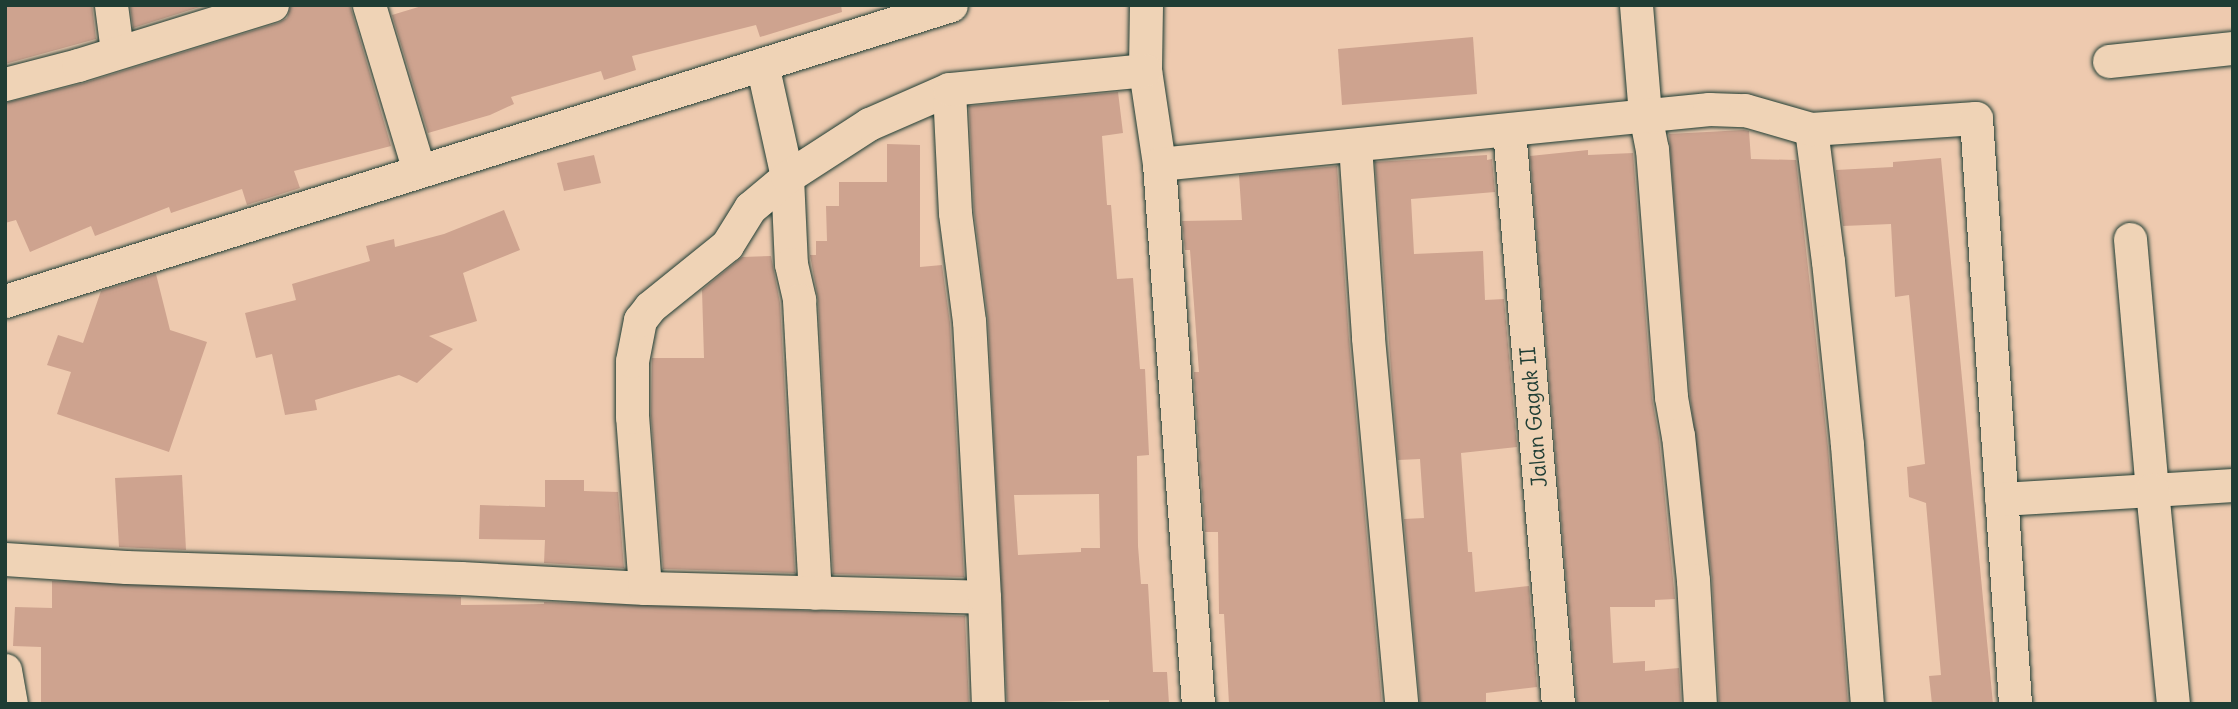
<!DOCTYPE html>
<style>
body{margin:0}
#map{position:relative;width:2238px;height:709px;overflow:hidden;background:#eecaaf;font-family:Delius,sans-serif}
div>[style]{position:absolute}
.building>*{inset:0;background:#cea38f}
.roads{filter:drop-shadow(0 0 2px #1f3d34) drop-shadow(0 0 2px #1f3d34)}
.minor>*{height:33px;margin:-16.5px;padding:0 16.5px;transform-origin:16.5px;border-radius:16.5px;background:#efd3b6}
span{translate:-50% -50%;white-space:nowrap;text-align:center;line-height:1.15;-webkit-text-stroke:6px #efd3b6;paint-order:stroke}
.street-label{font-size:21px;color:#1f3d34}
.frame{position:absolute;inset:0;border:7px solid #1f3d34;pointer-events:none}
</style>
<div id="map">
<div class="building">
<i style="clip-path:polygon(5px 5px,92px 5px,96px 39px,5px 64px)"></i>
<i style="clip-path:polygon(130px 5px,206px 5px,133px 28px)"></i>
<i style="clip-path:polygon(291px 5px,350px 5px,391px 146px,294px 171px,300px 188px,247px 205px,242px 189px,171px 213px,169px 207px,95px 236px,91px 226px,30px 252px,16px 220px,5px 223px,5px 103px,84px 83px,278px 23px,287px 18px)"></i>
<i style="clip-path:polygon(425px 5px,841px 5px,842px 12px,760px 37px,756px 25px,632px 56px,636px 70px,604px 80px,601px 71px,511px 97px,514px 104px,490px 115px,428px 133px,392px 15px)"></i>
<i style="clip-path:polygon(1473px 37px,1477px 94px,1342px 105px,1338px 49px)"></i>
<i style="clip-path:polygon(evenodd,1118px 92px,1123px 133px,1102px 136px,1107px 205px,1111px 205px,1117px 279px,1133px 278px,1140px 369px,1145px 369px,1149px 455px,1137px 456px,1138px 546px,1141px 584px,1148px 584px,1153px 672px,1167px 672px,1169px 704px,1109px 704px,1109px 700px,1007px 703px,988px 320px,974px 211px,969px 106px,1118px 92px,1099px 494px,1100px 548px,1081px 548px,1081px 552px,1018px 555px,1014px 495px,1099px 494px)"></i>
<i style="clip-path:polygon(1744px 130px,1749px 131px,1751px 159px,1796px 160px,1828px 447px,1848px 704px,1719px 704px,1712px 578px,1690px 395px,1669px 134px)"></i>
<i style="clip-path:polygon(887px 144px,920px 145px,920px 267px,942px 265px,950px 323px,964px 577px,833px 574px,818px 299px,810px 255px,816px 255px,816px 241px,827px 241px,826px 206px,839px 206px,839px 182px,887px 182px)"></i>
<i style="clip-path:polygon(1588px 150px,1588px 155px,1633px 153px,1652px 398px,1659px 438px,1675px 599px,1655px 600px,1655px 607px,1610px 607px,1613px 663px,1645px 661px,1645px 671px,1679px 668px,1681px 704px,1577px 704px,1530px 156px)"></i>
<i style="clip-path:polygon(594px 155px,601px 183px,564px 191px,557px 163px)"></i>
<i style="clip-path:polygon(1487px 155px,1487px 160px,1492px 159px,1495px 192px,1411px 199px,1414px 254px,1483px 251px,1485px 300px,1504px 299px,1517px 447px,1461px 453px,1468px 552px,1472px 552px,1475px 592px,1529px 586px,1537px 687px,1486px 693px,1486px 704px,1420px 704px,1404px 519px,1424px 518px,1420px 459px,1398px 460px,1375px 162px)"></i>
<i style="clip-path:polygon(1941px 158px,1993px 704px,1932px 704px,1929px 676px,1941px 675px,1926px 503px,1909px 497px,1907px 467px,1925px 464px,1909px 295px,1895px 297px,1891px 224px,1843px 226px,1836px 170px,1893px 167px,1893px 162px)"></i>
<i style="clip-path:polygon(1337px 166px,1349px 339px,1382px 704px,1229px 704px,1224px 614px,1219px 614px,1218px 532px,1205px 532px,1194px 380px,1194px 372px,1199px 372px,1190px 250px,1185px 250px,1182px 221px,1242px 220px,1239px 175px)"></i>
<i style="clip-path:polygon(504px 210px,520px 250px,463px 273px,477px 321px,429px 336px,453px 349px,417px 383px,399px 375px,315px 400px,317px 410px,285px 415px,272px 354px,256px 358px,245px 313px,296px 300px,292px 284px,370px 261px,366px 246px,394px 239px,395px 247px,444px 234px)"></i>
<i style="clip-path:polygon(771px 256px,780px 303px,795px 573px,663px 569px,651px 416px,652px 358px,704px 358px,702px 290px,742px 257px)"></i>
<i style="clip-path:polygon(156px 274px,170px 330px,207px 342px,169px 452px,57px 414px,71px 372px,47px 365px,58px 335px,83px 343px,101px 291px)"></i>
<i style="clip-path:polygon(182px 475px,186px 550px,119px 547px,115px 478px)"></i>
<i style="clip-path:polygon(545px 480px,584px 480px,584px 491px,618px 492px,624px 568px,544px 563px,545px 540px,479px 539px,480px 505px,545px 507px)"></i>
<i style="clip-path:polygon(52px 581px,461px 597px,461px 605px,544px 604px,544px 602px,965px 616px,969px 704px,41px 704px,41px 647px,13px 646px,15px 607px,52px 608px)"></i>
</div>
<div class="roads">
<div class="minor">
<i style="left:111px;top:5px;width:46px;rotate:82.6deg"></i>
<i style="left:369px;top:5px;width:173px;rotate:73.2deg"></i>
<i style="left:1146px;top:5px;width:65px;rotate:90.9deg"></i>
<i style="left:1145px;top:70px;width:95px;rotate:81.5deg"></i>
<i style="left:1159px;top:164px;width:541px;rotate:85.87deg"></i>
<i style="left:1636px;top:5px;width:109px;rotate:85.3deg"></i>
<i style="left:1645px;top:114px;width:36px;rotate:79deg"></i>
<i style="left:1652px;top:149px;width:249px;rotate:85.6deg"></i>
<i style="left:1671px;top:397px;width:39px;rotate:80deg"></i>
<i style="left:1678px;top:435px;width:146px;rotate:84.1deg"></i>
<i style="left:1693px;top:580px;width:124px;rotate:86.8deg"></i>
<i style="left:2109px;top:61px;width:125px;rotate:-6deg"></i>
<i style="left:762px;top:64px;width:116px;rotate:77.5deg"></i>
<i style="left:787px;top:177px;width:87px;rotate:87.4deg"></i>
<i style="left:791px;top:264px;width:37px;rotate:77deg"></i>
<i style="left:799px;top:300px;width:293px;rotate:86.9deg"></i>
<i style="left:5px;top:84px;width:75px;rotate:-14.6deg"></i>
<i style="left:78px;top:65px;width:203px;rotate:-17.2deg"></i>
<i style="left:1811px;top:129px;width:133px;rotate:82.7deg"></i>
<i style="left:1828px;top:261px;width:185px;rotate:84.1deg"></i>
<i style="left:1847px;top:445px;width:260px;rotate:85.6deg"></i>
<i style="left:1509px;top:130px;width:576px;rotate:85.12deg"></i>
<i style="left:1355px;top:145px;width:193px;rotate:86.1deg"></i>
<i style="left:1368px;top:338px;width:367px;rotate:84.8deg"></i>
<i style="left:1159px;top:164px;width:553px;rotate:-5.71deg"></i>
<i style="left:1709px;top:109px;width:36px;rotate:2deg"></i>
<i style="left:1745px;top:110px;width:69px;rotate:16.1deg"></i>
<i style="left:1811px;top:129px;width:165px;rotate:-3.8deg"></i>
<i style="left:1976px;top:118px;width:587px;rotate:86.19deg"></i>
<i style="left:2130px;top:239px;width:252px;rotate:85deg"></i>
<i style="left:2152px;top:490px;width:81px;rotate:-3.5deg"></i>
<i style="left:5px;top:301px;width:991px;rotate:-17.37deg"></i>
<i style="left:2001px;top:499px;width:151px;rotate:-3.4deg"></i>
<i style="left:2152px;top:490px;width:215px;rotate:84.4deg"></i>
<i style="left:5px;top:559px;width:121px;rotate:3.8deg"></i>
<i style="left:126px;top:567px;width:335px;rotate:1.9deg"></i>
<i style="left:461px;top:578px;width:184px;rotate:3.1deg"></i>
<i style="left:645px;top:588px;width:339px;rotate:1.5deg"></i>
<i style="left:984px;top:597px;width:107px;rotate:87.9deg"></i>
<i style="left:645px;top:588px;width:171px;rotate:-94.3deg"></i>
<i style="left:632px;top:417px;width:56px;rotate:-90deg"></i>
<i style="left:632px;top:361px;width:42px;rotate:-79deg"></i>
<i style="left:640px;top:320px;width:16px;rotate:-52deg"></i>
<i style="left:650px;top:307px;width:99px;rotate:-38.8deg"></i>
<i style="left:727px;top:245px;width:44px;rotate:-58.1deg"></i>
<i style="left:750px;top:208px;width:48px;rotate:-40deg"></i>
<i style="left:787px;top:177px;width:98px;rotate:-32.9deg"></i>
<i style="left:869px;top:124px;width:87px;rotate:-23.6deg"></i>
<i style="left:984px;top:597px;width:276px;rotate:-93.1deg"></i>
<i style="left:969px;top:321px;width:109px;rotate:-97.4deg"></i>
<i style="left:955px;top:213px;width:124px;rotate:-92.8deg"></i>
<i style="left:949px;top:89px;width:197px;rotate:-5.5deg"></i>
<i style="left:5px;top:670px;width:35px;rotate:80deg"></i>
</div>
</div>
<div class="street-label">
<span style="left:1534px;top:417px;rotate:-95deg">Jalan Gagak II</span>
</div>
<div class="frame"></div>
</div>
